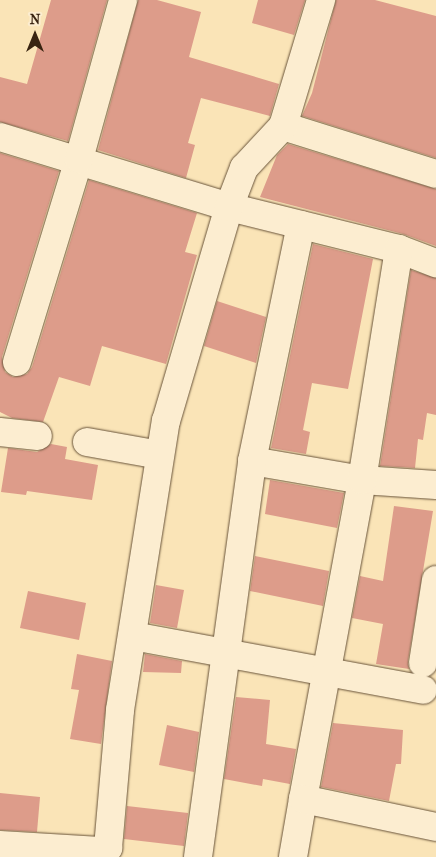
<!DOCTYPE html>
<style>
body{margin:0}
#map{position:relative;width:436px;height:857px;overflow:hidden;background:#fae4b7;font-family:"IM FELL French Canon",serif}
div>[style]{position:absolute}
.building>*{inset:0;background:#dd9c8a}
.roads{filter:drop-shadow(0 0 1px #69543a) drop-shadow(0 0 1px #69543a)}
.minor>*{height:28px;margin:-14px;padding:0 14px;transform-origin:14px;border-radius:14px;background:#fcedd0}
span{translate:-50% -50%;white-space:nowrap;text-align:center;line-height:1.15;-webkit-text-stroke:4px #fcedd0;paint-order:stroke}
.north{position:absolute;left:10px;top:10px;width:50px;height:50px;-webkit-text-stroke:4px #fcedd0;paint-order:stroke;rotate:0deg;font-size:14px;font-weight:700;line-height:20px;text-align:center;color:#392411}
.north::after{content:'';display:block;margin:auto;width:18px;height:22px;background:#392411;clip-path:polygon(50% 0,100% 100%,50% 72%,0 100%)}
</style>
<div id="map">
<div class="building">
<i style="clip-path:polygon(51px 0,107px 0,68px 141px,0 122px,0 77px,27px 84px)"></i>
<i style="clip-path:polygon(138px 0,157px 0,201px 12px,189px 57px,279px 84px,270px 116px,201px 98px,188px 143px,195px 145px,186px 178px,98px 150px)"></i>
<i style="clip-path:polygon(258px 0,305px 0,294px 35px,252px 23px)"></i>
<i style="clip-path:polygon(336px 0,375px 0,436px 16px,436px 158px,302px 116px,312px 93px)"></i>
<i style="clip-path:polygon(288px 144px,436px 189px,436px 246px,403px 234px,260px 197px,277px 155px)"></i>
<i style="clip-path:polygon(0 153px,59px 171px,2px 357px,5px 372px,13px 377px,27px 374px,32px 367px,89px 180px,197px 213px,185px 252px,197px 255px,166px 364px,102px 346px,90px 386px,59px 377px,43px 422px,12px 418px,0 412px)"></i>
<i style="clip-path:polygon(313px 244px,373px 259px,348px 389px,312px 383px,303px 430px,310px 432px,306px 454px,271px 448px)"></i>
<i style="clip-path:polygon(411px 270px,436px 278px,436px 415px,427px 413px,423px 440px,418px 439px,415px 468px,380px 466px)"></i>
<i style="clip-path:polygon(217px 301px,266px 317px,256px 363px,204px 346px)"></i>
<i style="clip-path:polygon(51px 444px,67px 447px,65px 459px,98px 465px,92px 500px,27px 491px,26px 495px,1px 492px,8px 448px,37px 452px)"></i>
<i style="clip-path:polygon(270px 480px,344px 493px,337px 528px,265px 514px)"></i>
<i style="clip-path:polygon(394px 506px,433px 511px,408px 661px,409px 669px,376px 664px,383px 624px,352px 618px,360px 576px,383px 581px)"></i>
<i style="clip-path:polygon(255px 556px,329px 571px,323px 606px,250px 591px)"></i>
<i style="clip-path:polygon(156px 585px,184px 590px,177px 628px,150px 623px)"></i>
<i style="clip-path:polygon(28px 591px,86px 603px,79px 640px,20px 628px)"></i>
<i style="clip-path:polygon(77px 654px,112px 661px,101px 744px,70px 739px,79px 690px,71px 689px)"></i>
<i style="clip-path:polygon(145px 654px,182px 661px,181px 673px,143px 672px)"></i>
<i style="clip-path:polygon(236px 697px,270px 700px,266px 744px,296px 749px,290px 784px,263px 779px,262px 786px,224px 779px)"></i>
<i style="clip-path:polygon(333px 723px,403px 730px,401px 764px,396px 764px,389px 801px,321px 787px)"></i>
<i style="clip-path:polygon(167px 725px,199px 732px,194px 772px,159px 765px)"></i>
<i style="clip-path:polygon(0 793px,40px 797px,37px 832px,0 830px)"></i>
<i style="clip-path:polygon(127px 806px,188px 813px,184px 846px,124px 839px)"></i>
</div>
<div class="roads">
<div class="minor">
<i style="left:283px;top:126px;width:160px;rotate:17.4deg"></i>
<i style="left:0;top:137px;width:239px;rotate:17deg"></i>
<i style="left:229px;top:207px;width:175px;rotate:13.9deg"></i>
<i style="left:399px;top:249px;width:40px;rotate:21deg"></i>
<i style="left:17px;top:362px;width:212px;rotate:-73deg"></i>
<i style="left:79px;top:159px;width:165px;rotate:-74.5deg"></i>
<i style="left:0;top:432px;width:38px;rotate:6deg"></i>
<i style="left:87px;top:442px;width:74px;rotate:10.1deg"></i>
<i style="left:252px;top:461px;width:112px;rotate:9.8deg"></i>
<i style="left:362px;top:480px;width:74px;rotate:3.9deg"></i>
<i style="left:133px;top:636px;width:295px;rotate:10.5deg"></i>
<i style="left:423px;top:663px;width:84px;rotate:-81.1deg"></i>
<i style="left:303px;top:799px;width:324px;rotate:-79.5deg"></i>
<i style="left:362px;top:480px;width:234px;rotate:-80.9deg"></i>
<i style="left:0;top:845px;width:100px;rotate:3.4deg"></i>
<i style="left:100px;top:851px;width:9px;rotate:-21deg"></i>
<i style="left:108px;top:848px;width:139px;rotate:-85deg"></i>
<i style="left:120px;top:710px;width:293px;rotate:-81deg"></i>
<i style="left:166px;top:421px;width:223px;rotate:-73.6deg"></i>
<i style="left:229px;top:207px;width:42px;rotate:-69deg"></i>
<i style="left:244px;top:168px;width:57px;rotate:-47.1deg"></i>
<i style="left:283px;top:126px;width:132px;rotate:-73.2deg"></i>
<i style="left:198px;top:857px;width:400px;rotate:-82.2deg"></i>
<i style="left:252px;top:461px;width:241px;rotate:-78.3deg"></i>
<i style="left:293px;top:857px;width:59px;rotate:-80.2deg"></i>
<i style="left:303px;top:799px;width:136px;rotate:11.9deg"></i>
</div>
</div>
<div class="north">N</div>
</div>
